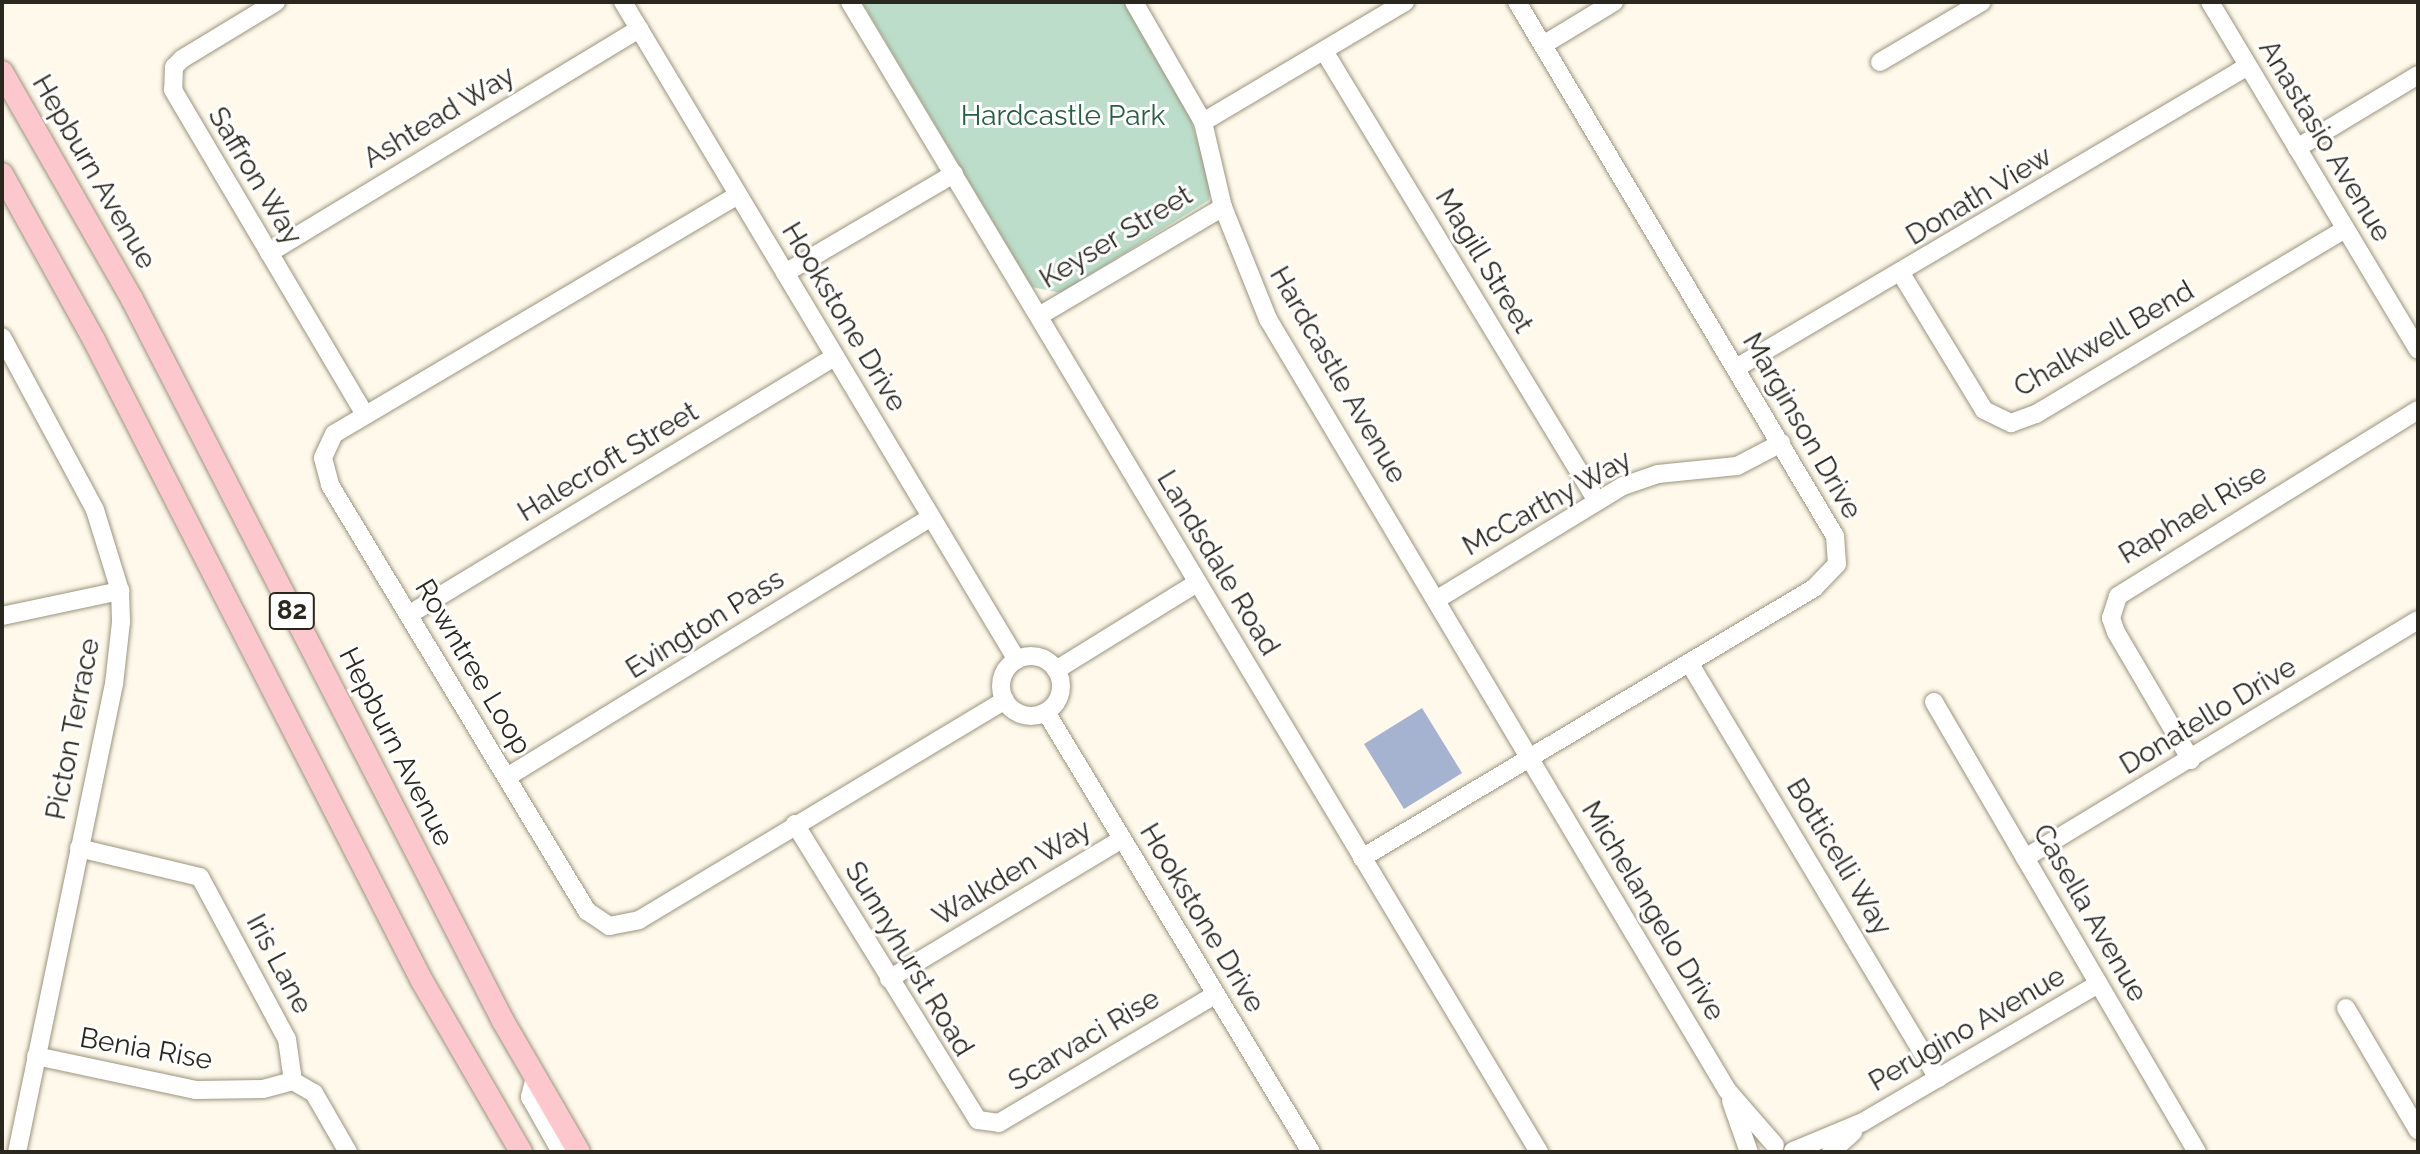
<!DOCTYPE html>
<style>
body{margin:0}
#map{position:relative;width:2420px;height:1154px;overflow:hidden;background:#fef9eb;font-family:Raleway,sans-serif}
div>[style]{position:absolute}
.green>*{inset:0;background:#bbddc9}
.water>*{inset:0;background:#a5b3d1}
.roads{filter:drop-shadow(0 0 2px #9b947e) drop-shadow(0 0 2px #9b947e)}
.minor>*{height:18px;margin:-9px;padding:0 9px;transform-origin:9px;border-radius:9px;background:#fff}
.minor>.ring{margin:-9px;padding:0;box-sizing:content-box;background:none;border:18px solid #fff;border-radius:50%}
.major>*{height:22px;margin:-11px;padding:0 11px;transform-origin:11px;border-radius:11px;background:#fdc7ce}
span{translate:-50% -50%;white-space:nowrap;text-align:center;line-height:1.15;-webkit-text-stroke:6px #fff;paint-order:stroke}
.shield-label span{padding:2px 6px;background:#fff;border:2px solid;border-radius:6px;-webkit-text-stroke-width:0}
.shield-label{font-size:26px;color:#2a271e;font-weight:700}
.park-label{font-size:28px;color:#255e42}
.street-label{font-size:28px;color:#2a271e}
.frame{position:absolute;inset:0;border:4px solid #2a271e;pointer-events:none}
</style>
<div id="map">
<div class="green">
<i style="clip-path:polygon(862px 2px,1126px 2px,1188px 110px,1211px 185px,1209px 200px,1061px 293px,1032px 287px)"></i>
</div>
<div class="water">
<i style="clip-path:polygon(1422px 708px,1462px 773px,1404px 809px,1364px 744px)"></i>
</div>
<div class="roads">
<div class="minor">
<i style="left:276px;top:2px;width:110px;rotate:148.8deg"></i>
<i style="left:182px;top:59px;width:11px;rotate:135deg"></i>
<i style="left:174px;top:67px;width:23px;rotate:92deg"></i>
<i style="left:173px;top:90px;width:377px;rotate:59.4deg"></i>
<i style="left:623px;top:2px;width:767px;rotate:59.09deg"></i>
<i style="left:850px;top:2px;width:1341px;rotate:59.07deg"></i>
<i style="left:1134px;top:2px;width:138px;rotate:60.1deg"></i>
<i style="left:1203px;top:122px;width:87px;rotate:76.8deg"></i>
<i style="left:1223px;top:207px;width:121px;rotate:68.1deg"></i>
<i style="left:1268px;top:319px;width:897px;rotate:59.23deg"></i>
<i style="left:1727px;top:1090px;width:73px;rotate:48.9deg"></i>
<i style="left:2210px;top:2px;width:405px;rotate:59.1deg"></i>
<i style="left:1543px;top:45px;width:83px;rotate:-31.2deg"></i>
<i style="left:1324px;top:51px;width:526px;rotate:58.76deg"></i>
<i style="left:1880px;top:62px;width:118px;rotate:-30.5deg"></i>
<i style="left:1203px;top:122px;width:235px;rotate:-30.7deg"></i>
<i style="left:2297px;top:148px;width:141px;rotate:-31.1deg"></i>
<i style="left:738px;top:195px;width:469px;rotate:149.4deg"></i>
<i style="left:334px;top:434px;width:26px;rotate:115deg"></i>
<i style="left:323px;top:458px;width:28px;rotate:75deg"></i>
<i style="left:330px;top:485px;width:498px;rotate:58.9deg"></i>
<i style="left:587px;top:911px;width:27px;rotate:34deg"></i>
<i style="left:609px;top:926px;width:31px;rotate:-11deg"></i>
<i style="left:639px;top:920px;width:427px;rotate:-31deg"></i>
<i style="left:269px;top:253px;width:433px;rotate:-31.2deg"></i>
<i style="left:785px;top:273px;width:196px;rotate:-30.4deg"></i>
<i style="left:1902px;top:275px;width:158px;rotate:58.7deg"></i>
<i style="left:1984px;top:410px;width:30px;rotate:26deg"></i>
<i style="left:2011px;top:423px;width:27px;rotate:-20deg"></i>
<i style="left:2036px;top:414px;width:360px;rotate:-30.9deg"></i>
<i style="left:1039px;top:316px;width:214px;rotate:-30.6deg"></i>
<i style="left:2px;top:337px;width:196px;rotate:61.7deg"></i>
<i style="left:95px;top:510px;width:85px;rotate:72.8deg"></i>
<i style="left:120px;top:591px;width:31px;rotate:88deg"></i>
<i style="left:121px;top:622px;width:62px;rotate:96.4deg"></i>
<i style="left:114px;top:684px;width:478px;rotate:101.7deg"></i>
<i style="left:1736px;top:368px;width:594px;rotate:-30.53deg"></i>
<i style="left:1436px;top:600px;width:219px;rotate:-31.4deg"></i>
<i style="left:1623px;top:486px;width:37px;rotate:-19deg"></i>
<i style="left:1658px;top:474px;width:79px;rotate:-5.8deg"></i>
<i style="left:1737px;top:466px;width:50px;rotate:-27.6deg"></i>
<i style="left:410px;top:614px;width:497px;rotate:-31.2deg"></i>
<i style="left:2px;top:616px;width:121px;rotate:-12deg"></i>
<i class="ring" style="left:1001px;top:656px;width:42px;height:42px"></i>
<i style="left:1690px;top:664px;width:483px;rotate:59.1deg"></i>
<i style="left:1056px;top:670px;width:166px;rotate:-31.7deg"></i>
<i style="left:1934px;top:702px;width:521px;rotate:59.7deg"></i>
<i style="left:1046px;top:712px;width:514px;rotate:58.94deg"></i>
<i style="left:2191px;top:760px;width:148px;rotate:-120.4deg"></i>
<i style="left:2116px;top:632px;width:15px;rotate:-110deg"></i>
<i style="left:2111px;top:618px;width:23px;rotate:-72deg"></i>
<i style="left:2118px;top:596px;width:353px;rotate:-31.8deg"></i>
<i style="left:507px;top:777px;width:497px;rotate:-31.5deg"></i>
<i style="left:795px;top:824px;width:348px;rotate:58.3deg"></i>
<i style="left:978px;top:1120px;width:21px;rotate:8deg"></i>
<i style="left:999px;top:1123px;width:252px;rotate:-30.7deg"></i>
<i style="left:79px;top:848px;width:124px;rotate:13.5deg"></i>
<i style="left:200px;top:877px;width:184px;rotate:61.8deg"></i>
<i style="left:287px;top:1039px;width:42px;rotate:81.9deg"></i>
<i style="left:1362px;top:858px;width:527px;rotate:-30.85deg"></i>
<i style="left:1814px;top:588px;width:33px;rotate:-46deg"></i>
<i style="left:1837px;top:564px;width:28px;rotate:-94deg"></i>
<i style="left:1835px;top:536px;width:622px;rotate:-120.77deg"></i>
<i style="left:2025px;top:858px;width:459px;rotate:-31.2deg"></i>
<i style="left:889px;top:979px;width:272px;rotate:-31deg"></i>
<i style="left:2346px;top:1008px;width:142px;rotate:59.5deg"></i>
<i style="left:36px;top:1056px;width:164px;rotate:12deg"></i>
<i style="left:196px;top:1090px;width:67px;rotate:-0.9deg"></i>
<i style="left:263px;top:1089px;width:31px;rotate:-15deg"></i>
<i style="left:535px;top:1077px;width:21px;rotate:104deg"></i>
<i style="left:530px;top:1097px;width:63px;rotate:60.6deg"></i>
<i style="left:293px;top:1081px;width:24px;rotate:30deg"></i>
<i style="left:314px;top:1093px;width:68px;rotate:60deg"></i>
<i style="left:1731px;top:1101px;width:54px;rotate:70.6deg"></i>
<i style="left:1793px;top:1151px;width:76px;rotate:-22.5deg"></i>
<i style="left:1863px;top:1122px;width:273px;rotate:-30.4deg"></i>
<i style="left:1831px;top:1152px;width:30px;rotate:-42deg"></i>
</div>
<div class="major">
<i style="left:2px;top:72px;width:262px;rotate:60.2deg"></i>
<i style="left:132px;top:299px;width:812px;rotate:62.8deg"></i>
<i style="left:503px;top:1021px;width:151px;rotate:59.9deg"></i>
<i style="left:2px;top:174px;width:190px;rotate:61deg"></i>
<i style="left:94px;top:340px;width:720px;rotate:62.9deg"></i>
<i style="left:422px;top:981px;width:198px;rotate:59.9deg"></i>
</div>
</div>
<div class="shield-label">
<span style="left:292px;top:611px">82</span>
</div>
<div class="park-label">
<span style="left:1063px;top:116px">Hardcastle Park</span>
</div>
<div class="street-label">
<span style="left:439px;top:117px;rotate:-31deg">Ashtead Way</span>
<span style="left:2325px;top:141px;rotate:59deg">Anastasio Avenue</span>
<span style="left:94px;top:172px;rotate:60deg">Hepburn Avenue</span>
<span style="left:255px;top:176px;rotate:59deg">Saffron Way</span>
<span style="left:1979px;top:196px;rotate:-31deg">Donath View</span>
<span style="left:1116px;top:237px;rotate:-31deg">Keyser Street</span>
<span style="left:1484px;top:261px;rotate:59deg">Magill Street</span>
<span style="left:844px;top:317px;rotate:59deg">Hookstone Drive</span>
<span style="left:2104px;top:339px;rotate:-30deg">Chalkwell Bend</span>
<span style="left:1338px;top:375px;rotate:60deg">Hardcastle Avenue</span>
<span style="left:1802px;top:426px;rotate:60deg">Marginson Drive</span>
<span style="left:608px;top:462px;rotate:-31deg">Halecroft Street</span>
<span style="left:1547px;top:503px;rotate:-29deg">McCarthy Way</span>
<span style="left:2193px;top:514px;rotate:-31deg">Raphael Rise</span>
<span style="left:1218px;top:563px;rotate:59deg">Landsdale Road</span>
<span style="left:705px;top:624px;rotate:-32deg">Evington Pass</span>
<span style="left:473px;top:667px;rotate:59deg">Rowntree Loop</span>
<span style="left:2208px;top:716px;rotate:-31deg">Donatello Drive</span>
<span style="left:73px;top:729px;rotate:-79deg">Picton Terrace</span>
<span style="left:396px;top:747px;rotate:63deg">Hepburn Avenue</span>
<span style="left:1839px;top:857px;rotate:59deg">Botticelli Way</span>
<span style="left:1012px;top:873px;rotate:-31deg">Walkden Way</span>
<span style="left:1653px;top:911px;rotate:59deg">Michelangelo Drive</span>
<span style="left:2090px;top:913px;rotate:60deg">Casella Avenue</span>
<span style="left:1202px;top:918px;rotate:59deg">Hookstone Drive</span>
<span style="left:909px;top:959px;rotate:59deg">Sunnyhurst Road</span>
<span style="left:279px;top:964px;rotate:62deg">Iris Lane</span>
<span style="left:1967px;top:1029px;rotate:-30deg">Perugino Avenue</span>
<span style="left:1084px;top:1040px;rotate:-31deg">Scarvaci Rise</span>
<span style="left:146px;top:1049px;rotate:10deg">Benia Rise</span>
</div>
<div class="frame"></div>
</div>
